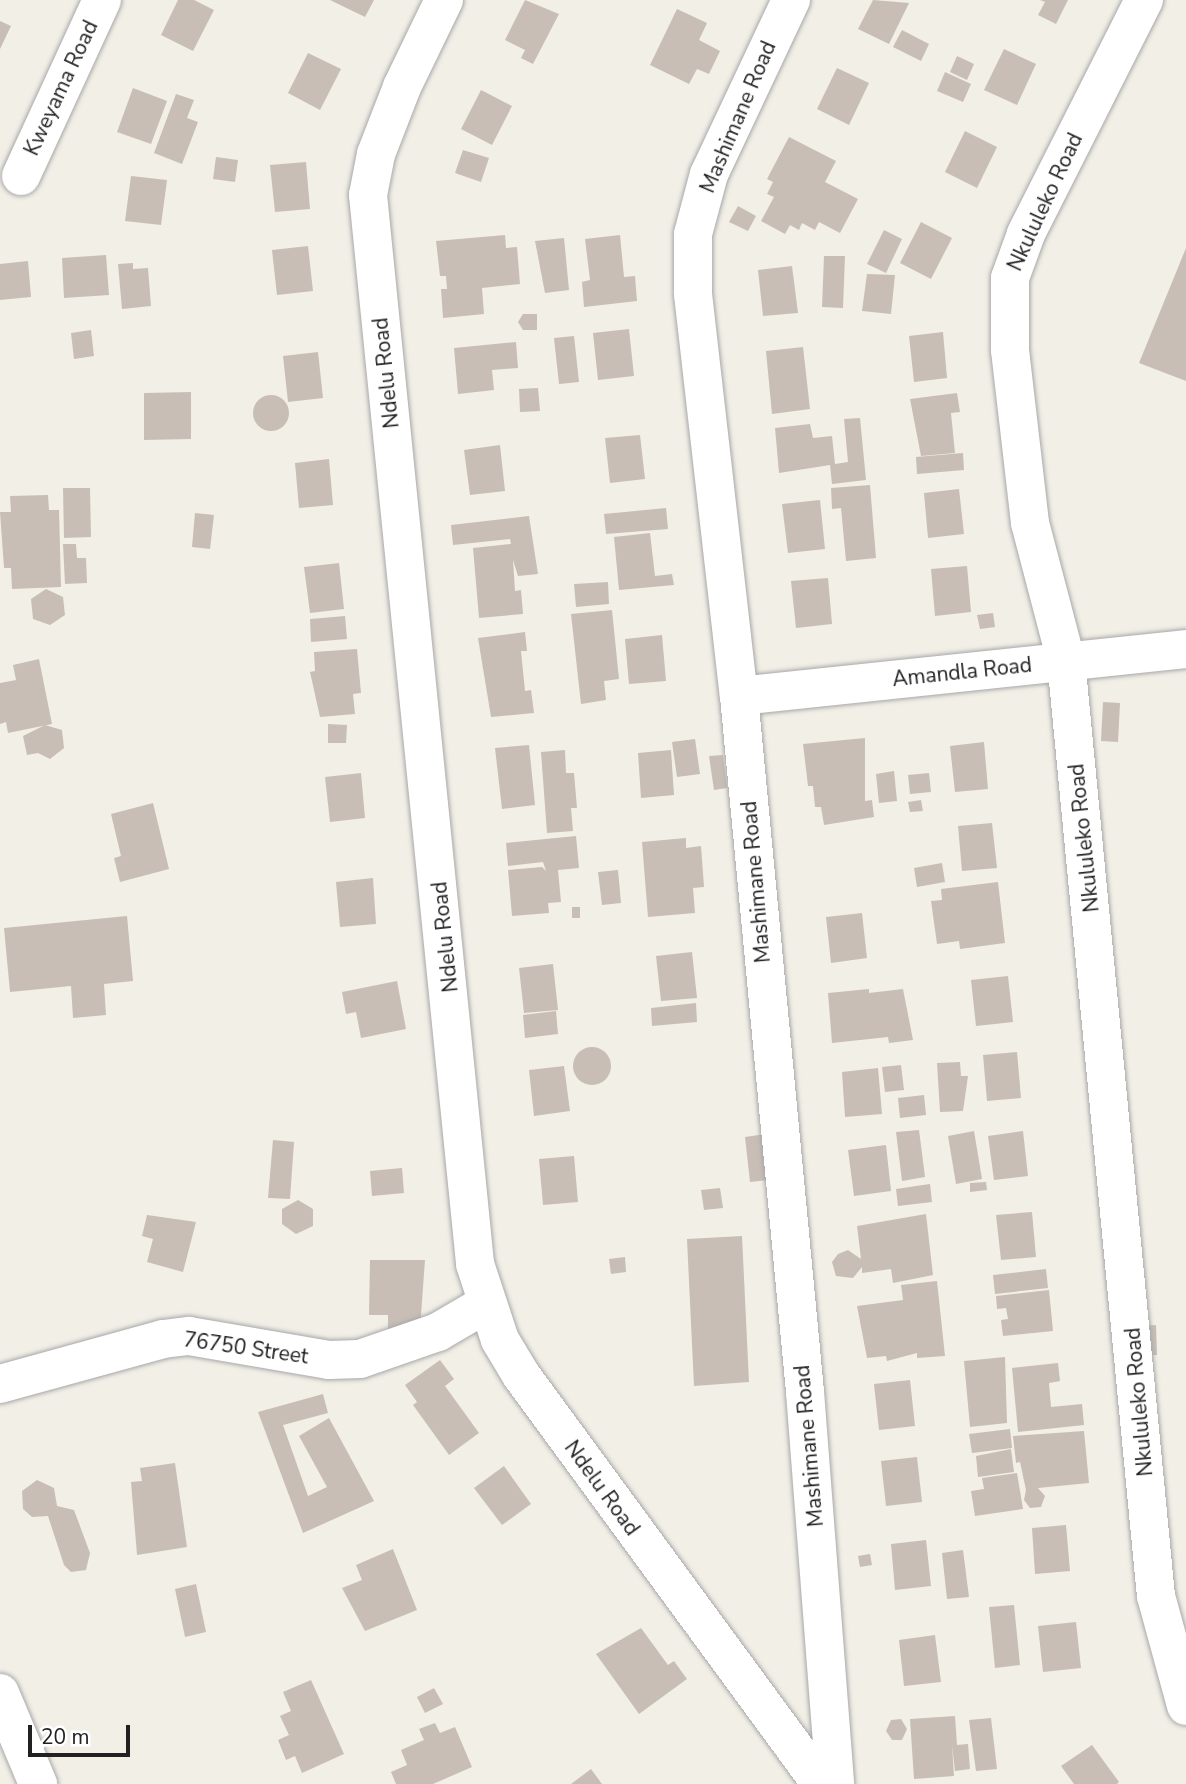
<!DOCTYPE html>
<style>
body{margin:0}
#map{position:relative;width:1186px;height:1784px;overflow:hidden;background:#f2efe7;font-family:"Nunito Sans",sans-serif}
div>[style]{position:absolute}
.building>*{inset:0;background:#c8beb6}
.round{border-radius:50%}
.roads{filter:drop-shadow(0 0 2px #a8a8a8) drop-shadow(0 0 2px #a8a8a8)}
.minor>*{height:38px;margin:-19px;padding:0 19px;transform-origin:19px;border-radius:19px;background:#fff}
span{translate:-50% -50%;white-space:nowrap;text-align:center;line-height:1.15;-webkit-text-stroke:5px #fff;paint-order:stroke}
.street-label{font-size:21px;color:#212121}
.scale{position:absolute;left:28px;top:1725px;width:102px;height:32px;box-sizing:border-box;border:4px solid #212121;border-top:0;padding-left:9px;font-size:21px;line-height:24px;white-space:nowrap;color:#212121;-webkit-text-stroke:5px #fff;paint-order:stroke}
</style>
<div id="map">
<div class="building">
<i style="clip-path:polygon(178px 0,194px 0,214px 10px,193px 51px,161px 35px)"></i>
<i style="clip-path:polygon(330px 0,374px 0,365px 17px)"></i>
<i style="clip-path:polygon(525px 0,559px 14px,533px 64px,521px 58px,525px 50px,505px 40px)"></i>
<i style="clip-path:polygon(873px 0,909px 3px,889px 44px,858px 29px)"></i>
<i style="clip-path:polygon(1040px 0,1068px 0,1056px 24px,1038px 15px,1045px 2px)"></i>
<i style="clip-path:polygon(677px 9px,707px 23px,699px 40px,720px 51px,709px 74px,697px 69px,689px 84px,650px 65px)"></i>
<i style="clip-path:polygon(0 21px,11px 26px,0 49px)"></i>
<i style="clip-path:polygon(902px 30px,929px 44px,921px 61px,893px 47px)"></i>
<i style="clip-path:polygon(1004px 49px,1036px 64px,1017px 105px,984px 90px)"></i>
<i style="clip-path:polygon(308px 53px,341px 69px,320px 110px,288px 93px)"></i>
<i style="clip-path:polygon(957px 56px,974px 64px,967px 80px,950px 72px)"></i>
<i style="clip-path:polygon(837px 68px,869px 83px,849px 125px,817px 109px)"></i>
<i style="clip-path:polygon(945px 72px,971px 84px,963px 102px,937px 91px)"></i>
<i style="clip-path:polygon(133px 88px,167px 101px,151px 144px,117px 132px)"></i>
<i style="clip-path:polygon(481px 90px,512px 106px,492px 145px,461px 129px)"></i>
<i style="clip-path:polygon(176px 94px,194px 100px,187px 118px,198px 122px,182px 164px,154px 153px)"></i>
<i style="clip-path:polygon(965px 131px,997px 147px,977px 188px,945px 172px)"></i>
<i style="clip-path:polygon(789px 137px,836px 161px,825px 182px,858px 199px,840px 233px,819px 222px,815px 230px,802px 223px,799px 230px,790px 225px,785px 234px,761px 221px,774px 197px,767px 194px,773px 182px,767px 179px)"></i>
<i style="clip-path:polygon(463px 150px,489px 158px,481px 182px,455px 173px)"></i>
<i style="clip-path:polygon(216px 157px,238px 160px,235px 182px,213px 179px)"></i>
<i style="clip-path:polygon(306px 162px,310px 209px,275px 212px,270px 165px)"></i>
<i style="clip-path:polygon(131px 176px,167px 180px,161px 225px,125px 221px)"></i>
<i style="clip-path:polygon(738px 206px,756px 216px,748px 231px,729px 222px)"></i>
<i style="clip-path:polygon(921px 222px,952px 238px,931px 279px,900px 263px)"></i>
<i style="clip-path:polygon(884px 230px,902px 239px,886px 273px,867px 264px)"></i>
<i style="clip-path:polygon(505px 235px,506px 248px,517px 247px,520px 284px,482px 288px,484px 314px,443px 318px,441px 289px,447px 289px,446px 276px,440px 276px,436px 241px)"></i>
<i style="clip-path:polygon(620px 235px,624px 277px,635px 276px,637px 301px,584px 307px,582px 282px,590px 280px,585px 239px)"></i>
<i style="clip-path:polygon(564px 238px,569px 290px,545px 293px,535px 241px)"></i>
<i style="clip-path:polygon(308px 246px,313px 291px,277px 295px,272px 250px)"></i>
<i style="clip-path:polygon(1186px 248px,1186px 381px,1139px 363px)"></i>
<i style="clip-path:polygon(106px 255px,109px 295px,64px 298px,62px 258px)"></i>
<i style="clip-path:polygon(824px 256px,845px 256px,843px 308px,822px 307px)"></i>
<i style="clip-path:polygon(28px 261px,31px 297px,0 300px,0 264px)"></i>
<i style="clip-path:polygon(133px 263px,133px 269px,148px 268px,151px 306px,122px 309px,118px 264px)"></i>
<i style="clip-path:polygon(792px 266px,798px 313px,763px 316px,758px 270px)"></i>
<i style="clip-path:polygon(867px 274px,895px 275px,891px 314px,862px 311px)"></i>
<i style="clip-path:polygon(523px 314px,537px 314px,537px 330px,523px 330px,518px 322px)"></i>
<i style="clip-path:polygon(629px 329px,634px 376px,598px 380px,593px 333px)"></i>
<i style="clip-path:polygon(91px 330px,94px 356px,74px 359px,71px 333px)"></i>
<i style="clip-path:polygon(943px 332px,947px 378px,914px 382px,909px 336px)"></i>
<i style="clip-path:polygon(574px 336px,579px 382px,559px 384px,554px 338px)"></i>
<i style="clip-path:polygon(516px 342px,518px 368px,492px 370px,494px 390px,458px 394px,454px 348px)"></i>
<i style="clip-path:polygon(803px 347px,810px 409px,772px 414px,766px 351px)"></i>
<i style="clip-path:polygon(318px 352px,323px 398px,288px 402px,283px 356px)"></i>
<i style="clip-path:polygon(538px 388px,540px 411px,520px 412px,519px 389px)"></i>
<i style="clip-path:polygon(191px 392px,191px 439px,144px 440px,144px 393px)"></i>
<i style="clip-path:polygon(957px 393px,960px 412px,951px 413px,955px 453px,921px 456px,910px 399px)"></i>
<i class="round" style="left:253px;top:395px;width:36px;height:36px"></i>
<i style="clip-path:polygon(860px 418px,866px 480px,832px 484px,830px 465px,779px 473px,775px 428px,810px 424px,813px 438px,832px 436px,835px 464px,848px 462px,844px 419px)"></i>
<i style="clip-path:polygon(640px 435px,645px 479px,610px 483px,605px 438px)"></i>
<i style="clip-path:polygon(500px 445px,505px 491px,470px 495px,464px 450px)"></i>
<i style="clip-path:polygon(963px 453px,964px 470px,917px 474px,916px 457px)"></i>
<i style="clip-path:polygon(329px 459px,333px 505px,299px 508px,295px 463px)"></i>
<i style="clip-path:polygon(870px 485px,876px 558px,846px 561px,841px 508px,832px 509px,831px 488px)"></i>
<i style="clip-path:polygon(63px 488px,90px 488px,91px 537px,64px 538px)"></i>
<i style="clip-path:polygon(959px 489px,964px 534px,928px 538px,924px 493px)"></i>
<i style="clip-path:polygon(48px 495px,49px 510px,59px 510px,61px 587px,12px 589px,11px 568px,4px 568px,0 512px,11px 512px,10px 496px)"></i>
<i style="clip-path:polygon(820px 500px,825px 549px,788px 553px,782px 504px)"></i>
<i style="clip-path:polygon(666px 508px,668px 529px,606px 534px,604px 514px)"></i>
<i style="clip-path:polygon(195px 513px,214px 515px,210px 549px,192px 547px)"></i>
<i style="clip-path:polygon(529px 516px,538px 574px,518px 576px,513px 560px,515px 591px,521px 590px,523px 614px,479px 618px,473px 548px,511px 544px,510px 539px,453px 545px,451px 525px)"></i>
<i style="clip-path:polygon(650px 533px,655px 576px,672px 574px,674px 585px,619px 590px,614px 537px)"></i>
<i style="clip-path:polygon(63px 544px,76px 544px,77px 558px,86px 558px,87px 583px,65px 584px)"></i>
<i style="clip-path:polygon(339px 563px,344px 609px,310px 613px,304px 567px)"></i>
<i style="clip-path:polygon(967px 566px,971px 612px,935px 616px,931px 569px)"></i>
<i style="clip-path:polygon(828px 578px,832px 624px,796px 628px,791px 581px)"></i>
<i style="clip-path:polygon(608px 582px,609px 604px,576px 607px,574px 584px)"></i>
<i style="clip-path:polygon(46px 589px,63px 597px,65px 615px,50px 625px,33px 619px,31px 599px)"></i>
<i style="clip-path:polygon(612px 610px,619px 679px,604px 681px,606px 700px,581px 704px,571px 614px)"></i>
<i style="clip-path:polygon(993px 613px,995px 627px,980px 629px,977px 615px)"></i>
<i style="clip-path:polygon(345px 616px,347px 639px,311px 642px,310px 619px)"></i>
<i style="clip-path:polygon(525px 632px,527px 651px,521px 651px,525px 691px,531px 690px,534px 713px,491px 717px,478px 638px)"></i>
<i style="clip-path:polygon(662px 635px,666px 681px,629px 684px,625px 639px)"></i>
<i style="clip-path:polygon(357px 649px,361px 693px,353px 694px,355px 714px,320px 717px,310px 672px,315px 671px,314px 652px)"></i>
<i style="clip-path:polygon(39px 659px,52px 724px,8px 733px,6px 722px,0 724px,0 683px,16px 680px,13px 665px)"></i>
<i style="clip-path:polygon(1103px 702px,1120px 703px,1118px 742px,1101px 741px)"></i>
<i style="clip-path:polygon(328px 724px,347px 725px,346px 743px,328px 743px)"></i>
<i style="clip-path:polygon(45px 725px,62px 730px,64px 748px,50px 759px,38px 753px,27px 755px,23px 736px)"></i>
<i style="clip-path:polygon(865px 738px,865px 801px,872px 800px,874px 817px,824px 825px,821px 807px,815px 807px,813px 786px,808px 786px,803px 744px)"></i>
<i style="clip-path:polygon(695px 739px,700px 774px,677px 777px,672px 742px)"></i>
<i style="clip-path:polygon(984px 742px,988px 789px,955px 792px,950px 746px)"></i>
<i style="clip-path:polygon(529px 745px,535px 805px,502px 809px,495px 748px)"></i>
<i style="clip-path:polygon(565px 750px,566px 773px,574px 773px,577px 808px,571px 808px,573px 831px,547px 833px,541px 752px)"></i>
<i style="clip-path:polygon(671px 750px,674px 795px,641px 798px,638px 753px)"></i>
<i style="clip-path:polygon(723px 755px,727px 788px,714px 790px,709px 756px)"></i>
<i style="clip-path:polygon(894px 771px,897px 801px,879px 803px,876px 774px)"></i>
<i style="clip-path:polygon(361px 773px,365px 818px,330px 822px,325px 777px)"></i>
<i style="clip-path:polygon(929px 773px,931px 792px,910px 794px,908px 775px)"></i>
<i style="clip-path:polygon(921px 800px,923px 811px,910px 812px,908px 802px)"></i>
<i style="clip-path:polygon(153px 803px,169px 869px,120px 882px,114px 858px,121px 856px,111px 814px)"></i>
<i style="clip-path:polygon(992px 823px,997px 868px,962px 871px,958px 826px)"></i>
<i style="clip-path:polygon(576px 836px,579px 868px,558px 870px,561px 902px,548px 903px,549px 913px,512px 916px,508px 870px,542px 867px,546px 871px,543px 862px,508px 866px,506px 843px)"></i>
<i style="clip-path:polygon(686px 838px,686px 848px,701px 846px,704px 887px,693px 888px,695px 913px,648px 917px,642px 842px)"></i>
<i style="clip-path:polygon(942px 863px,945px 882px,917px 887px,914px 868px)"></i>
<i style="clip-path:polygon(618px 870px,621px 903px,602px 905px,598px 872px)"></i>
<i style="clip-path:polygon(373px 878px,376px 924px,340px 927px,336px 882px)"></i>
<i style="clip-path:polygon(998px 882px,1005px 943px,960px 949px,959px 941px,937px 944px,931px 901px,942px 900px,941px 889px)"></i>
<i style="clip-path:polygon(572px 907px,580px 907px,580px 918px,572px 918px)"></i>
<i style="clip-path:polygon(862px 913px,867px 958px,831px 963px,826px 917px)"></i>
<i style="clip-path:polygon(127px 916px,133px 981px,104px 984px,106px 1015px,73px 1018px,71px 986px,10px 992px,4px 928px)"></i>
<i style="clip-path:polygon(692px 952px,697px 998px,661px 1001px,656px 956px)"></i>
<i style="clip-path:polygon(553px 964px,558px 1010px,524px 1013px,519px 968px)"></i>
<i style="clip-path:polygon(1008px 976px,1013px 1022px,976px 1026px,971px 980px)"></i>
<i style="clip-path:polygon(397px 981px,406px 1029px,361px 1038px,356px 1012px,346px 1014px,342px 992px)"></i>
<i style="clip-path:polygon(869px 989px,869px 993px,903px 989px,913px 1040px,889px 1043px,888px 1037px,832px 1043px,828px 993px)"></i>
<i style="clip-path:polygon(696px 1003px,697px 1022px,652px 1026px,651px 1008px)"></i>
<i style="clip-path:polygon(556px 1011px,558px 1034px,525px 1038px,523px 1015px)"></i>
<i class="round" style="left:573px;top:1047px;width:38px;height:38px"></i>
<i style="clip-path:polygon(1017px 1052px,1021px 1098px,987px 1101px,983px 1055px)"></i>
<i style="clip-path:polygon(960px 1062px,961px 1076px,968px 1076px,963px 1111px,940px 1112px,937px 1063px)"></i>
<i style="clip-path:polygon(901px 1065px,904px 1090px,885px 1092px,882px 1067px)"></i>
<i style="clip-path:polygon(564px 1066px,570px 1111px,534px 1116px,529px 1070px)"></i>
<i style="clip-path:polygon(878px 1068px,882px 1114px,845px 1117px,842px 1072px)"></i>
<i style="clip-path:polygon(924px 1095px,926px 1115px,900px 1118px,898px 1098px)"></i>
<i style="clip-path:polygon(919px 1130px,925px 1177px,902px 1181px,896px 1132px)"></i>
<i style="clip-path:polygon(974px 1131px,982px 1179px,956px 1184px,948px 1136px)"></i>
<i style="clip-path:polygon(1023px 1131px,1028px 1176px,994px 1180px,988px 1136px)"></i>
<i style="clip-path:polygon(766px 1134px,770px 1180px,750px 1182px,745px 1137px)"></i>
<i style="clip-path:polygon(273px 1140px,294px 1142px,290px 1199px,268px 1198px)"></i>
<i style="clip-path:polygon(886px 1145px,891px 1191px,854px 1196px,848px 1150px)"></i>
<i style="clip-path:polygon(574px 1156px,578px 1202px,543px 1205px,539px 1159px)"></i>
<i style="clip-path:polygon(402px 1168px,404px 1193px,372px 1196px,370px 1171px)"></i>
<i style="clip-path:polygon(986px 1182px,987px 1190px,970px 1192px,970px 1183px)"></i>
<i style="clip-path:polygon(930px 1184px,932px 1202px,898px 1206px,896px 1189px)"></i>
<i style="clip-path:polygon(720px 1188px,723px 1208px,704px 1210px,701px 1190px)"></i>
<i style="clip-path:polygon(298px 1200px,313px 1209px,313px 1226px,296px 1234px,282px 1224px,282px 1209px)"></i>
<i style="clip-path:polygon(1032px 1212px,1036px 1257px,1001px 1260px,996px 1215px)"></i>
<i style="clip-path:polygon(926px 1214px,933px 1275px,893px 1283px,891px 1269px,862px 1273px,862px 1267px,853px 1278px,836px 1276px,832px 1262px,838px 1254px,848px 1250px,861px 1259px,857px 1226px)"></i>
<i style="clip-path:polygon(147px 1215px,196px 1222px,183px 1272px,147px 1262px,153px 1239px,142px 1236px)"></i>
<i style="clip-path:polygon(742px 1236px,749px 1382px,694px 1386px,687px 1239px)"></i>
<i style="clip-path:polygon(625px 1257px,626px 1272px,611px 1274px,609px 1259px)"></i>
<i style="clip-path:polygon(370px 1260px,425px 1260px,420px 1329px,388px 1329px,388px 1315px,369px 1315px)"></i>
<i style="clip-path:polygon(1046px 1269px,1048px 1288px,995px 1294px,993px 1275px)"></i>
<i style="clip-path:polygon(937px 1281px,945px 1356px,917px 1358px,917px 1353px,887px 1361px,886px 1356px,867px 1358px,857px 1306px,903px 1300px,901px 1285px)"></i>
<i style="clip-path:polygon(1049px 1290px,1053px 1331px,1003px 1336px,1001px 1320px,1008px 1319px,1006px 1308px,997px 1309px,996px 1296px)"></i>
<i style="clip-path:polygon(1156px 1325px,1157px 1355px,1138px 1355px,1137px 1326px)"></i>
<i style="clip-path:polygon(1005px 1357px,1007px 1423px,970px 1427px,964px 1361px)"></i>
<i style="clip-path:polygon(440px 1360px,454px 1379px,445px 1386px,479px 1433px,449px 1455px,413px 1405px,417px 1402px,405px 1385px)"></i>
<i style="clip-path:polygon(1058px 1363px,1060px 1381px,1049px 1383px,1051px 1407px,1082px 1404px,1084px 1425px,1018px 1432px,1012px 1368px)"></i>
<i style="clip-path:polygon(910px 1380px,915px 1426px,879px 1430px,874px 1384px)"></i>
<i style="clip-path:polygon(323px 1394px,328px 1413px,283px 1425px,308px 1496px,327px 1487px,299px 1436px,329px 1418px,374px 1501px,303px 1533px,258px 1412px)"></i>
<i style="clip-path:polygon(1010px 1429px,1012px 1448px,972px 1453px,969px 1434px)"></i>
<i style="clip-path:polygon(1084px 1431px,1089px 1483px,1038px 1488px,1045px 1496px,1041px 1507px,1030px 1508px,1024px 1500px,1026px 1490px,1020px 1462px,1016px 1463px,1013px 1436px)"></i>
<i style="clip-path:polygon(1011px 1449px,1014px 1472px,978px 1477px,976px 1456px)"></i>
<i style="clip-path:polygon(917px 1457px,922px 1502px,886px 1506px,881px 1461px)"></i>
<i style="clip-path:polygon(175px 1463px,187px 1547px,137px 1555px,131px 1482px,142px 1481px,140px 1468px)"></i>
<i style="clip-path:polygon(504px 1466px,531px 1504px,502px 1525px,474px 1488px)"></i>
<i style="clip-path:polygon(1017px 1473px,1023px 1509px,975px 1516px,971px 1491px,984px 1489px,982px 1478px)"></i>
<i style="clip-path:polygon(37px 1480px,54px 1488px,57px 1506px,74px 1510px,90px 1553px,86px 1570px,71px 1572px,64px 1565px,48px 1516px,32px 1517px,23px 1509px,22px 1491px)"></i>
<i style="clip-path:polygon(1066px 1525px,1070px 1571px,1035px 1574px,1032px 1528px)"></i>
<i style="clip-path:polygon(926px 1540px,931px 1586px,895px 1590px,891px 1544px)"></i>
<i style="clip-path:polygon(393px 1549px,417px 1610px,365px 1631px,342px 1588px,362px 1580px,356px 1565px)"></i>
<i style="clip-path:polygon(963px 1550px,969px 1597px,947px 1599px,942px 1553px)"></i>
<i style="clip-path:polygon(870px 1554px,872px 1565px,860px 1567px,858px 1556px)"></i>
<i style="clip-path:polygon(196px 1584px,206px 1632px,185px 1637px,175px 1589px)"></i>
<i style="clip-path:polygon(1014px 1605px,1020px 1665px,995px 1668px,989px 1607px)"></i>
<i style="clip-path:polygon(1076px 1622px,1081px 1668px,1043px 1672px,1038px 1626px)"></i>
<i style="clip-path:polygon(641px 1628px,668px 1665px,674px 1661px,687px 1679px,639px 1714px,596px 1654px)"></i>
<i style="clip-path:polygon(935px 1635px,941px 1682px,904px 1686px,899px 1640px)"></i>
<i style="clip-path:polygon(311px 1680px,344px 1754px,302px 1773px,295px 1756px,286px 1760px,278px 1740px,289px 1735px,280px 1716px,291px 1711px,283px 1692px)"></i>
<i style="clip-path:polygon(434px 1688px,443px 1704px,425px 1713px,417px 1697px)"></i>
<i style="clip-path:polygon(955px 1716px,957px 1745px,968px 1744px,970px 1769px,955px 1771px,952px 1745px,954px 1776px,914px 1779px,910px 1719px)"></i>
<i style="clip-path:polygon(991px 1718px,997px 1769px,976px 1771px,969px 1720px)"></i>
<i style="clip-path:polygon(901px 1719px,907px 1729px,902px 1740px,892px 1740px,886px 1731px,891px 1720px)"></i>
<i style="clip-path:polygon(435px 1723px,440px 1733px,455px 1727px,472px 1767px,433px 1784px,396px 1784px,391px 1772px,407px 1765px,401px 1750px,424px 1740px,419px 1729px)"></i>
<i style="clip-path:polygon(1092px 1745px,1119px 1782px,1117px 1784px,1074px 1784px,1061px 1766px)"></i>
<i style="clip-path:polygon(591px 1769px,602px 1784px,571px 1784px)"></i>
</div>
<div class="roads">
<div class="minor">
<i style="left:444px;top:0;width:97px;rotate:115.8deg"></i>
<i style="left:402px;top:87px;width:72px;rotate:111.2deg"></i>
<i style="left:376px;top:154px;width:42px;rotate:101deg"></i>
<i style="left:368px;top:195px;width:1074px;rotate:84.28deg"></i>
<i style="left:475px;top:1264px;width:80px;rotate:71.8deg"></i>
<i style="left:500px;top:1340px;width:41px;rotate:59deg"></i>
<i style="left:521px;top:1375px;width:507px;rotate:53.74deg"></i>
<i style="left:791px;top:0;width:192px;rotate:115.2deg"></i>
<i style="left:709px;top:174px;width:62px;rotate:104.9deg"></i>
<i style="left:693px;top:234px;width:60px;rotate:90deg"></i>
<i style="left:693px;top:294px;width:405px;rotate:83.5deg"></i>
<i style="left:739px;top:696px;width:699px;rotate:84.58deg"></i>
<i style="left:805px;top:1392px;width:393px;rotate:85.6deg"></i>
<i style="left:1144px;top:0;width:262px;rotate:116.8deg"></i>
<i style="left:1026px;top:234px;width:47px;rotate:110deg"></i>
<i style="left:1010px;top:278px;width:72px;rotate:90deg"></i>
<i style="left:1010px;top:350px;width:174px;rotate:83.4deg"></i>
<i style="left:1030px;top:523px;width:142px;rotate:75.3deg"></i>
<i style="left:1066px;top:660px;width:940px;rotate:84.51deg"></i>
<i style="left:1156px;top:1596px;width:114px;rotate:74.7deg"></i>
<i style="left:21px;top:176px;width:194px;rotate:-65.3deg"></i>
<i style="left:739px;top:696px;width:449px;rotate:-6deg"></i>
<i style="left:0;top:1384px;width:169px;rotate:-15.4deg"></i>
<i style="left:163px;top:1339px;width:26px;rotate:-7deg"></i>
<i style="left:189px;top:1336px;width:142px;rotate:9.7deg"></i>
<i style="left:329px;top:1360px;width:31px;rotate:-2deg"></i>
<i style="left:360px;top:1359px;width:83px;rotate:-19.1deg"></i>
<i style="left:438px;top:1332px;width:56px;rotate:-30.3deg"></i>
<i style="left:0;top:1693px;width:99px;rotate:67.3deg"></i>
</div>
</div>
<div class="street-label">
<span style="left:61px;top:88px;rotate:-65deg">Kweyama Road</span>
<span style="left:738px;top:117px;rotate:-67deg">Mashimane Road</span>
<span style="left:1045px;top:202px;rotate:-65deg">Nkululeko Road</span>
<span style="left:386px;top:373px;rotate:-96deg">Ndelu Road</span>
<span style="left:962px;top:672px;rotate:-6deg">Amandla Road</span>
<span style="left:1084px;top:838px;rotate:-96deg">Nkululeko Road</span>
<span style="left:756px;top:882px;rotate:-95deg">Mashimane Road</span>
<span style="left:445px;top:937px;rotate:-96deg">Ndelu Road</span>
<span style="left:246px;top:1348px;rotate:8deg">76750 Street</span>
<span style="left:1139px;top:1402px;rotate:-95deg">Nkululeko Road</span>
<span style="left:809px;top:1446px;rotate:-95deg">Mashimane Road</span>
<span style="left:602px;top:1488px;rotate:54deg">Ndelu Road</span>
</div>
<div class="scale">20 m</div>
</div>
